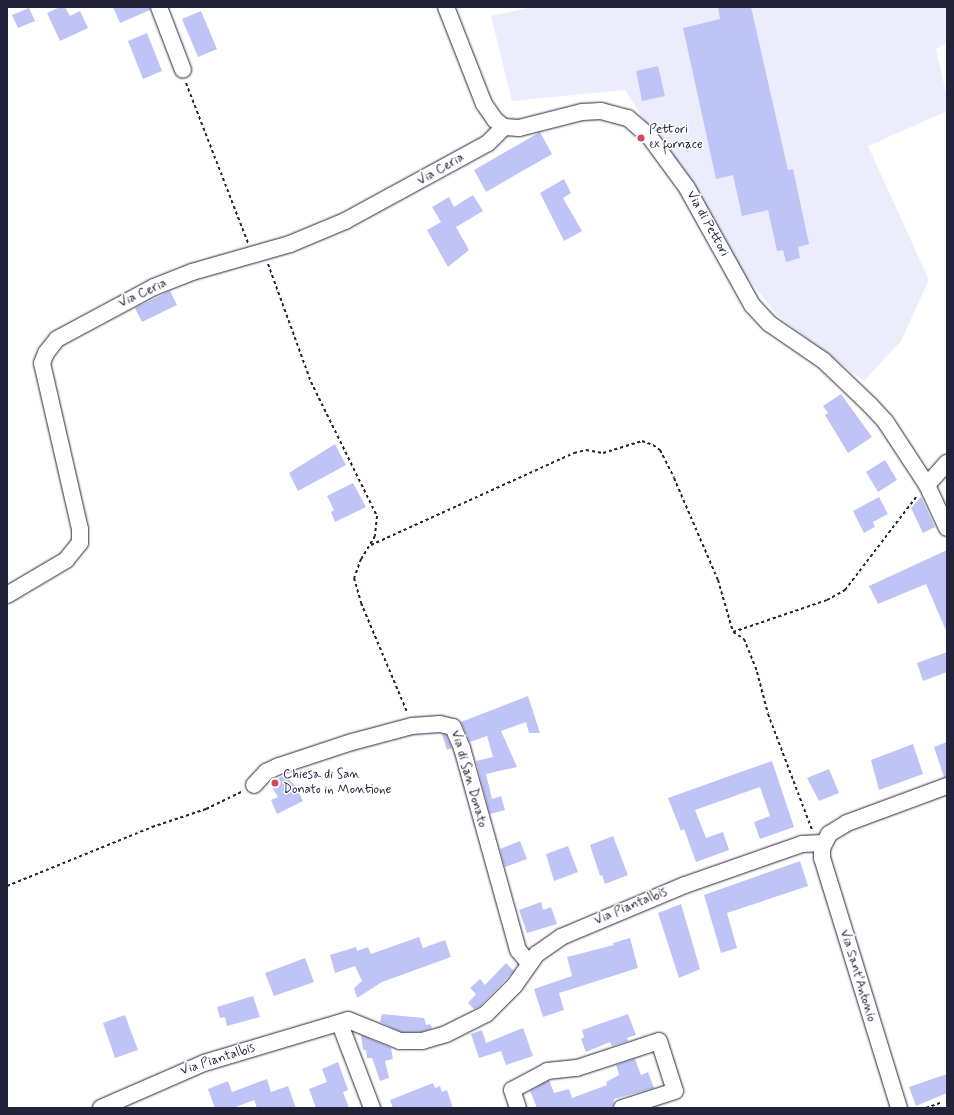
<!DOCTYPE html>
<style>
body{margin:0}
#map{position:relative;width:954px;height:1115px;overflow:hidden;background:#fff;font-family:Mynerve,sans-serif}
div>[style]{position:absolute}
.built>*{inset:0;background:#ecedfc}
.building>*{inset:0;background:#bfc4f6}
.path>*{height:2px;margin-top:-1px;transform-origin:0;background:repeating-linear-gradient(90deg,#22223b 0 3px,transparent 0 6px)}
.roads{filter:drop-shadow(0 0 1px #22223b) drop-shadow(0 0 1px #22223b)}
.minor>*{height:16px;margin:-8px;padding:0 8px;transform-origin:8px;border-radius:8px;background:#fff}
.dots>*{width:11px;height:11px;translate:-50% -50%;box-sizing:border-box;border:2px solid #fff;border-radius:50%}
span{translate:-50% -50%;white-space:nowrap;text-align:center;line-height:1.15;-webkit-text-stroke:3px #fff;paint-order:stroke}
.poi-label{font-size:13px;color:#22223b}
.left{translate:0 -50%;text-align:left}
.street-label{font-size:13px;color:#22223b}
.frame{position:absolute;inset:0;border:8px solid #22223b;pointer-events:none}
</style>
<div id="map">
<div class="built">
<i style="clip-path:polygon(533px 7px,947px 7px,947px 43px,936px 49px,947px 97px,947px 111px,868px 146px,929px 280px,901px 341px,864px 381px,778px 316px,735px 262px,625px 90px,512px 101px,491px 16px)"></i>
</div>
<div class="building">
<i style="clip-path:polygon(60px 7px,65px 7px,70px 16px,80px 11px,88px 28px,60px 41px,47px 13px)"></i>
<i style="clip-path:polygon(113px 7px,150px 7px,150px 10px,120px 23px)"></i>
<i style="clip-path:polygon(718px 7px,751px 7px,788px 170px,793px 169px,809px 244px,798px 247px,800px 258px,786px 262px,783px 250px,777px 251px,768px 210px,742px 216px,733px 175px,716px 179px,683px 28px,720px 19px)"></i>
<i style="clip-path:polygon(29px 8px,35px 21px,18px 28px,12px 15px)"></i>
<i style="clip-path:polygon(201px 11px,217px 49px,198px 57px,182px 19px)"></i>
<i style="clip-path:polygon(147px 33px,162px 71px,143px 79px,128px 41px)"></i>
<i style="clip-path:polygon(658px 66px,665px 96px,642px 101px,636px 71px)"></i>
<i style="clip-path:polygon(540px 132px,552px 154px,486px 192px,474px 170px)"></i>
<i style="clip-path:polygon(564px 179px,571px 193px,563px 198px,582px 231px,564px 241px,540px 193px)"></i>
<i style="clip-path:polygon(473px 195px,483px 211px,456px 227px,469px 250px,448px 267px,427px 230px,441px 222px,432px 207px,449px 197px,454px 207px)"></i>
<i style="clip-path:polygon(170px 291px,177px 305px,142px 322px,135px 308px)"></i>
<i style="clip-path:polygon(841px 394px,872px 437px,848px 453px,825px 415px,828px 413px,823px 406px)"></i>
<i style="clip-path:polygon(335px 444px,346px 465px,298px 491px,289px 473px)"></i>
<i style="clip-path:polygon(885px 460px,897px 480px,878px 492px,866px 472px)"></i>
<i style="clip-path:polygon(353px 483px,366px 507px,335px 522px,331px 512px,334px 510px,327px 496px)"></i>
<i style="clip-path:polygon(879px 497px,888px 514px,873px 522px,875px 527px,864px 533px,853px 511px)"></i>
<i style="clip-path:polygon(921px 497px,935px 527px,923px 533px,911px 508px)"></i>
<i style="clip-path:polygon(947px 550px,947px 633px,926px 584px,878px 604px,869px 586px)"></i>
<i style="clip-path:polygon(947px 652px,947px 672px,923px 681px,917px 663px)"></i>
<i style="clip-path:polygon(528px 696px,540px 733px,529px 733px,526px 722px,501px 731px,517px 767px,486px 774px,492px 799px,501px 796px,505px 810px,490px 814px,476px 761px,493px 757px,487px 736px,470px 742px,461px 722px)"></i>
<i style="clip-path:polygon(442px 734px,446px 735px,452px 748px,447px 750px)"></i>
<i style="clip-path:polygon(947px 742px,947px 777px,944px 777px,934px 747px)"></i>
<i style="clip-path:polygon(913px 744px,923px 774px,879px 790px,871px 760px)"></i>
<i style="clip-path:polygon(772px 761px,794px 827px,760px 839px,754px 822px,770px 816px,760px 787px,695px 810px,706px 838px,723px 832px,729px 850px,696px 862px,684px 829px,681px 831px,668px 798px)"></i>
<i style="clip-path:polygon(829px 769px,839px 793px,819px 801px,807px 778px)"></i>
<i style="clip-path:polygon(285px 775px,297px 788px,303px 801px,277px 814px,271px 800px,278px 797px,269px 783px)"></i>
<i style="clip-path:polygon(613px 836px,628px 875px,605px 884px,602px 875px,600px 876px,590px 845px)"></i>
<i style="clip-path:polygon(520px 841px,527px 859px,505px 867px,500px 849px)"></i>
<i style="clip-path:polygon(568px 846px,578px 872px,554px 881px,546px 854px)"></i>
<i style="clip-path:polygon(800px 861px,808px 886px,727px 913px,737px 948px,721px 953px,704px 895px)"></i>
<i style="clip-path:polygon(541px 902px,543px 910px,551px 907px,557px 924px,527px 933px,519px 910px)"></i>
<i style="clip-path:polygon(681px 904px,700px 969px,679px 978px,658px 913px)"></i>
<i style="clip-path:polygon(419px 937px,423px 948px,445px 940px,451px 957px,382px 982px,357px 998px,354px 988px,362px 981px,355px 966px,335px 973px,330px 955px,356px 947px,357px 951px,368px 947px,371px 954px)"></i>
<i style="clip-path:polygon(630px 938px,638px 968px,559px 993px,564px 1010px,543px 1017px,534px 989px,572px 976px,567px 957px,614px 945px,613px 943px)"></i>
<i style="clip-path:polygon(305px 958px,314px 982px,274px 996px,265px 973px)"></i>
<i style="clip-path:polygon(506px 963px,514px 971px,480px 1006px,474px 1009px,468px 1003px,476px 994px,470px 988px,480px 979px,485px 985px)"></i>
<i style="clip-path:polygon(253px 996px,260px 1017px,227px 1026px,225px 1017px,220px 1018px,217px 1007px)"></i>
<i style="clip-path:polygon(382px 1014px,424px 1018px,426px 1025px,430px 1024px,432px 1028px,421px 1032px,402px 1032px,380px 1022px)"></i>
<i style="clip-path:polygon(628px 1014px,636px 1035px,627px 1038px,628px 1041px,612px 1046px,610px 1042px,586px 1052px,581px 1039px,584px 1037px,582px 1030px)"></i>
<i style="clip-path:polygon(125px 1015px,138px 1050px,115px 1058px,103px 1023px)"></i>
<i style="clip-path:polygon(523px 1028px,533px 1056px,506px 1065px,501px 1051px,479px 1058px,471px 1034px,482px 1030px,486px 1043px)"></i>
<i style="clip-path:polygon(361px 1035px,391px 1048px,393px 1059px,385px 1061px,389px 1078px,380px 1081px,372px 1058px,367px 1058px,366px 1050px,363px 1050px)"></i>
<i style="clip-path:polygon(635px 1059px,641px 1075px,648px 1072px,654px 1088px,614px 1099px,613px 1106px,608px 1108px,537px 1108px,530px 1091px,549px 1080px,554px 1093px,569px 1089px,572px 1098px,607px 1085px,606px 1082px,619px 1075px,616px 1065px)"></i>
<i style="clip-path:polygon(338px 1062px,348px 1090px,343px 1092px,349px 1108px,316px 1108px,309px 1089px,327px 1082px,322px 1069px)"></i>
<i style="clip-path:polygon(947px 1074px,947px 1093px,916px 1106px,909px 1087px)"></i>
<i style="clip-path:polygon(267px 1079px,271px 1092px,288px 1086px,296px 1108px,257px 1108px,254px 1100px,233px 1108px,215px 1108px,208px 1089px,228px 1081px,232px 1092px)"></i>
<i style="clip-path:polygon(433px 1083px,435px 1088px,440px 1086px,442px 1092px,447px 1090px,453px 1108px,393px 1108px,390px 1100px)"></i>
</div>
<div class="path">
<i style="left:186px;top:83px;width:172px;rotate:68.8deg"></i>
<i style="left:268px;top:264px;width:126px;rotate:70deg"></i>
<i style="left:311px;top:382px;width:149px;rotate:63.8deg"></i>
<i style="left:377px;top:516px;width:20px;rotate:96deg"></i>
<i style="left:375px;top:536px;width:27px;rotate:121deg"></i>
<i style="left:361px;top:559px;width:20px;rotate:110deg"></i>
<i style="left:354px;top:578px;width:26px;rotate:74deg"></i>
<i style="left:361px;top:603px;width:118px;rotate:67.1deg"></i>
<i style="left:371px;top:545px;width:223px;rotate:-24.4deg"></i>
<i style="left:574px;top:453px;width:12px;rotate:-14deg"></i>
<i style="left:586px;top:450px;width:17px;rotate:10deg"></i>
<i style="left:603px;top:453px;width:41px;rotate:-17.1deg"></i>
<i style="left:642px;top:441px;width:12px;rotate:20deg"></i>
<i style="left:653px;top:445px;width:9px;rotate:36deg"></i>
<i style="left:660px;top:450px;width:31px;rotate:63deg"></i>
<i style="left:674px;top:478px;width:111px;rotate:66.7deg"></i>
<i style="left:718px;top:580px;width:54px;rotate:73.9deg"></i>
<i style="left:733px;top:632px;width:13px;rotate:32deg"></i>
<i style="left:744px;top:639px;width:35px;rotate:68deg"></i>
<i style="left:757px;top:672px;width:43px;rotate:75.3deg"></i>
<i style="left:768px;top:714px;width:124px;rotate:69.2deg"></i>
<i style="left:733px;top:632px;width:99px;rotate:-18.8deg"></i>
<i style="left:827px;top:600px;width:21px;rotate:-29deg"></i>
<i style="left:845px;top:590px;width:117px;rotate:-52.6deg"></i>
<i style="left:7px;top:886px;width:157px;rotate:-22.1deg"></i>
<i style="left:152px;top:827px;width:57px;rotate:-18.4deg"></i>
<i style="left:206px;top:809px;width:41px;rotate:-25.9deg"></i>
<i style="left:926px;top:1108px;width:15px;rotate:-20deg"></i>
</div>
<div class="roads">
<div class="minor">
<i style="left:159px;top:7px;width:67px;rotate:69.1deg"></i>
<i style="left:446px;top:7px;width:104px;rotate:68.6deg"></i>
<i style="left:484px;top:104px;width:19px;rotate:55deg"></i>
<i style="left:495px;top:120px;width:11px;rotate:38deg"></i>
<i style="left:504px;top:127px;width:15px;rotate:4deg"></i>
<i style="left:519px;top:128px;width:65px;rotate:-14.3deg"></i>
<i style="left:582px;top:112px;width:19px;rotate:-3deg"></i>
<i style="left:601px;top:111px;width:28px;rotate:15deg"></i>
<i style="left:628px;top:118px;width:28px;rotate:41deg"></i>
<i style="left:649px;top:136px;width:64px;rotate:53.8deg"></i>
<i style="left:687px;top:188px;width:134px;rotate:60.9deg"></i>
<i style="left:752px;top:305px;width:26px;rotate:47deg"></i>
<i style="left:770px;top:324px;width:65px;rotate:34.4deg"></i>
<i style="left:824px;top:361px;width:64px;rotate:43.7deg"></i>
<i style="left:870px;top:405px;width:22px;rotate:47deg"></i>
<i style="left:885px;top:421px;width:77px;rotate:56.7deg"></i>
<i style="left:927px;top:485px;width:47px;rotate:65.1deg"></i>
<i style="left:927px;top:485px;width:30px;rotate:-48deg"></i>
<i style="left:7px;top:595px;width:69px;rotate:-30.7deg"></i>
<i style="left:66px;top:560px;width:22px;rotate:-51deg"></i>
<i style="left:80px;top:543px;width:14px;rotate:-90deg"></i>
<i style="left:80px;top:529px;width:170px;rotate:-102.9deg"></i>
<i style="left:42px;top:363px;width:11px;rotate:-68deg"></i>
<i style="left:46px;top:353px;width:18px;rotate:-52deg"></i>
<i style="left:57px;top:339px;width:110px;rotate:-28.2deg"></i>
<i style="left:154px;top:287px;width:41px;rotate:-21.5deg"></i>
<i style="left:192px;top:272px;width:102px;rotate:-15.9deg"></i>
<i style="left:290px;top:244px;width:60px;rotate:-22.7deg"></i>
<i style="left:345px;top:221px;width:163px;rotate:-28.6deg"></i>
<i style="left:488px;top:143px;width:23px;rotate:-45deg"></i>
<i style="left:254px;top:785px;width:18px;rotate:-47deg"></i>
<i style="left:266px;top:772px;width:14px;rotate:-25deg"></i>
<i style="left:279px;top:766px;width:77px;rotate:-18.2deg"></i>
<i style="left:352px;top:742px;width:62px;rotate:-14.9deg"></i>
<i style="left:412px;top:726px;width:28px;rotate:-4deg"></i>
<i style="left:440px;top:724px;width:13px;rotate:13deg"></i>
<i style="left:453px;top:727px;width:23px;rotate:67deg"></i>
<i style="left:462px;top:748px;width:210px;rotate:74.5deg"></i>
<i style="left:518px;top:950px;width:17px;rotate:50deg"></i>
<i style="left:340px;top:1024px;width:90px;rotate:69.1deg"></i>
<i style="left:101px;top:1108px;width:112px;rotate:-23.6deg"></i>
<i style="left:204px;top:1063px;width:150px;rotate:-16.6deg"></i>
<i style="left:348px;top:1020px;width:56px;rotate:22deg"></i>
<i style="left:400px;top:1041px;width:22px"></i>
<i style="left:422px;top:1041px;width:25px;rotate:-16deg"></i>
<i style="left:446px;top:1034px;width:45px;rotate:-26.6deg"></i>
<i style="left:486px;top:1014px;width:41px;rotate:-45deg"></i>
<i style="left:515px;top:985px;width:38px;rotate:-55deg"></i>
<i style="left:537px;top:954px;width:29px;rotate:-35deg"></i>
<i style="left:561px;top:937px;width:134px;rotate:-22.8deg"></i>
<i style="left:685px;top:885px;width:124px;rotate:-19.3deg"></i>
<i style="left:802px;top:844px;width:21px;rotate:-3deg"></i>
<i style="left:518px;top:1108px;width:19px;rotate:-108deg"></i>
<i style="left:512px;top:1090px;width:40px;rotate:-28deg"></i>
<i style="left:547px;top:1071px;width:30px;rotate:-6deg"></i>
<i style="left:577px;top:1068px;width:86px;rotate:-18.2deg"></i>
<i style="left:659px;top:1041px;width:52px;rotate:72.3deg"></i>
<i style="left:675px;top:1091px;width:56px;rotate:162.2deg"></i>
<i style="left:899px;top:1108px;width:262px;rotate:-107.1deg"></i>
<i style="left:822px;top:858px;width:10px;rotate:-90deg"></i>
<i style="left:822px;top:848px;width:16px;rotate:-63deg"></i>
<i style="left:829px;top:834px;width:21px;rotate:-31deg"></i>
<i style="left:847px;top:823px;width:107px;rotate:-20.3deg"></i>
</div>
</div>
<div class="dots">
<i style="left:641px;top:138px;background:#d1495b"></i>
<i style="left:275px;top:783px;background:#d1495b"></i>
</div>
<div class="poi-label">
<span class="left" style="left:649px;top:138px">Pettori<br>ex fornace</span>
<span class="left" style="left:283px;top:783px">Chiesa di San<br>Donato in Montione</span>
</div>
<div class="street-label">
<span style="left:441px;top:170px;rotate:-30deg">Via Ceria</span>
<span style="left:707px;top:224px;rotate:61deg">Via di Pettori</span>
<span style="left:143px;top:294px;rotate:-25deg">Via Ceria</span>
<span style="left:468px;top:779px;rotate:74deg">Via di San Donato</span>
<span style="left:631px;top:907px;rotate:-23deg">Via Piantalbis</span>
<span style="left:857px;top:976px;rotate:73deg">Via Sant'Antonio</span>
<span style="left:218px;top:1060px;rotate:-18deg">Via Piantalbis</span>
</div>
<div class="frame"></div>
</div>
